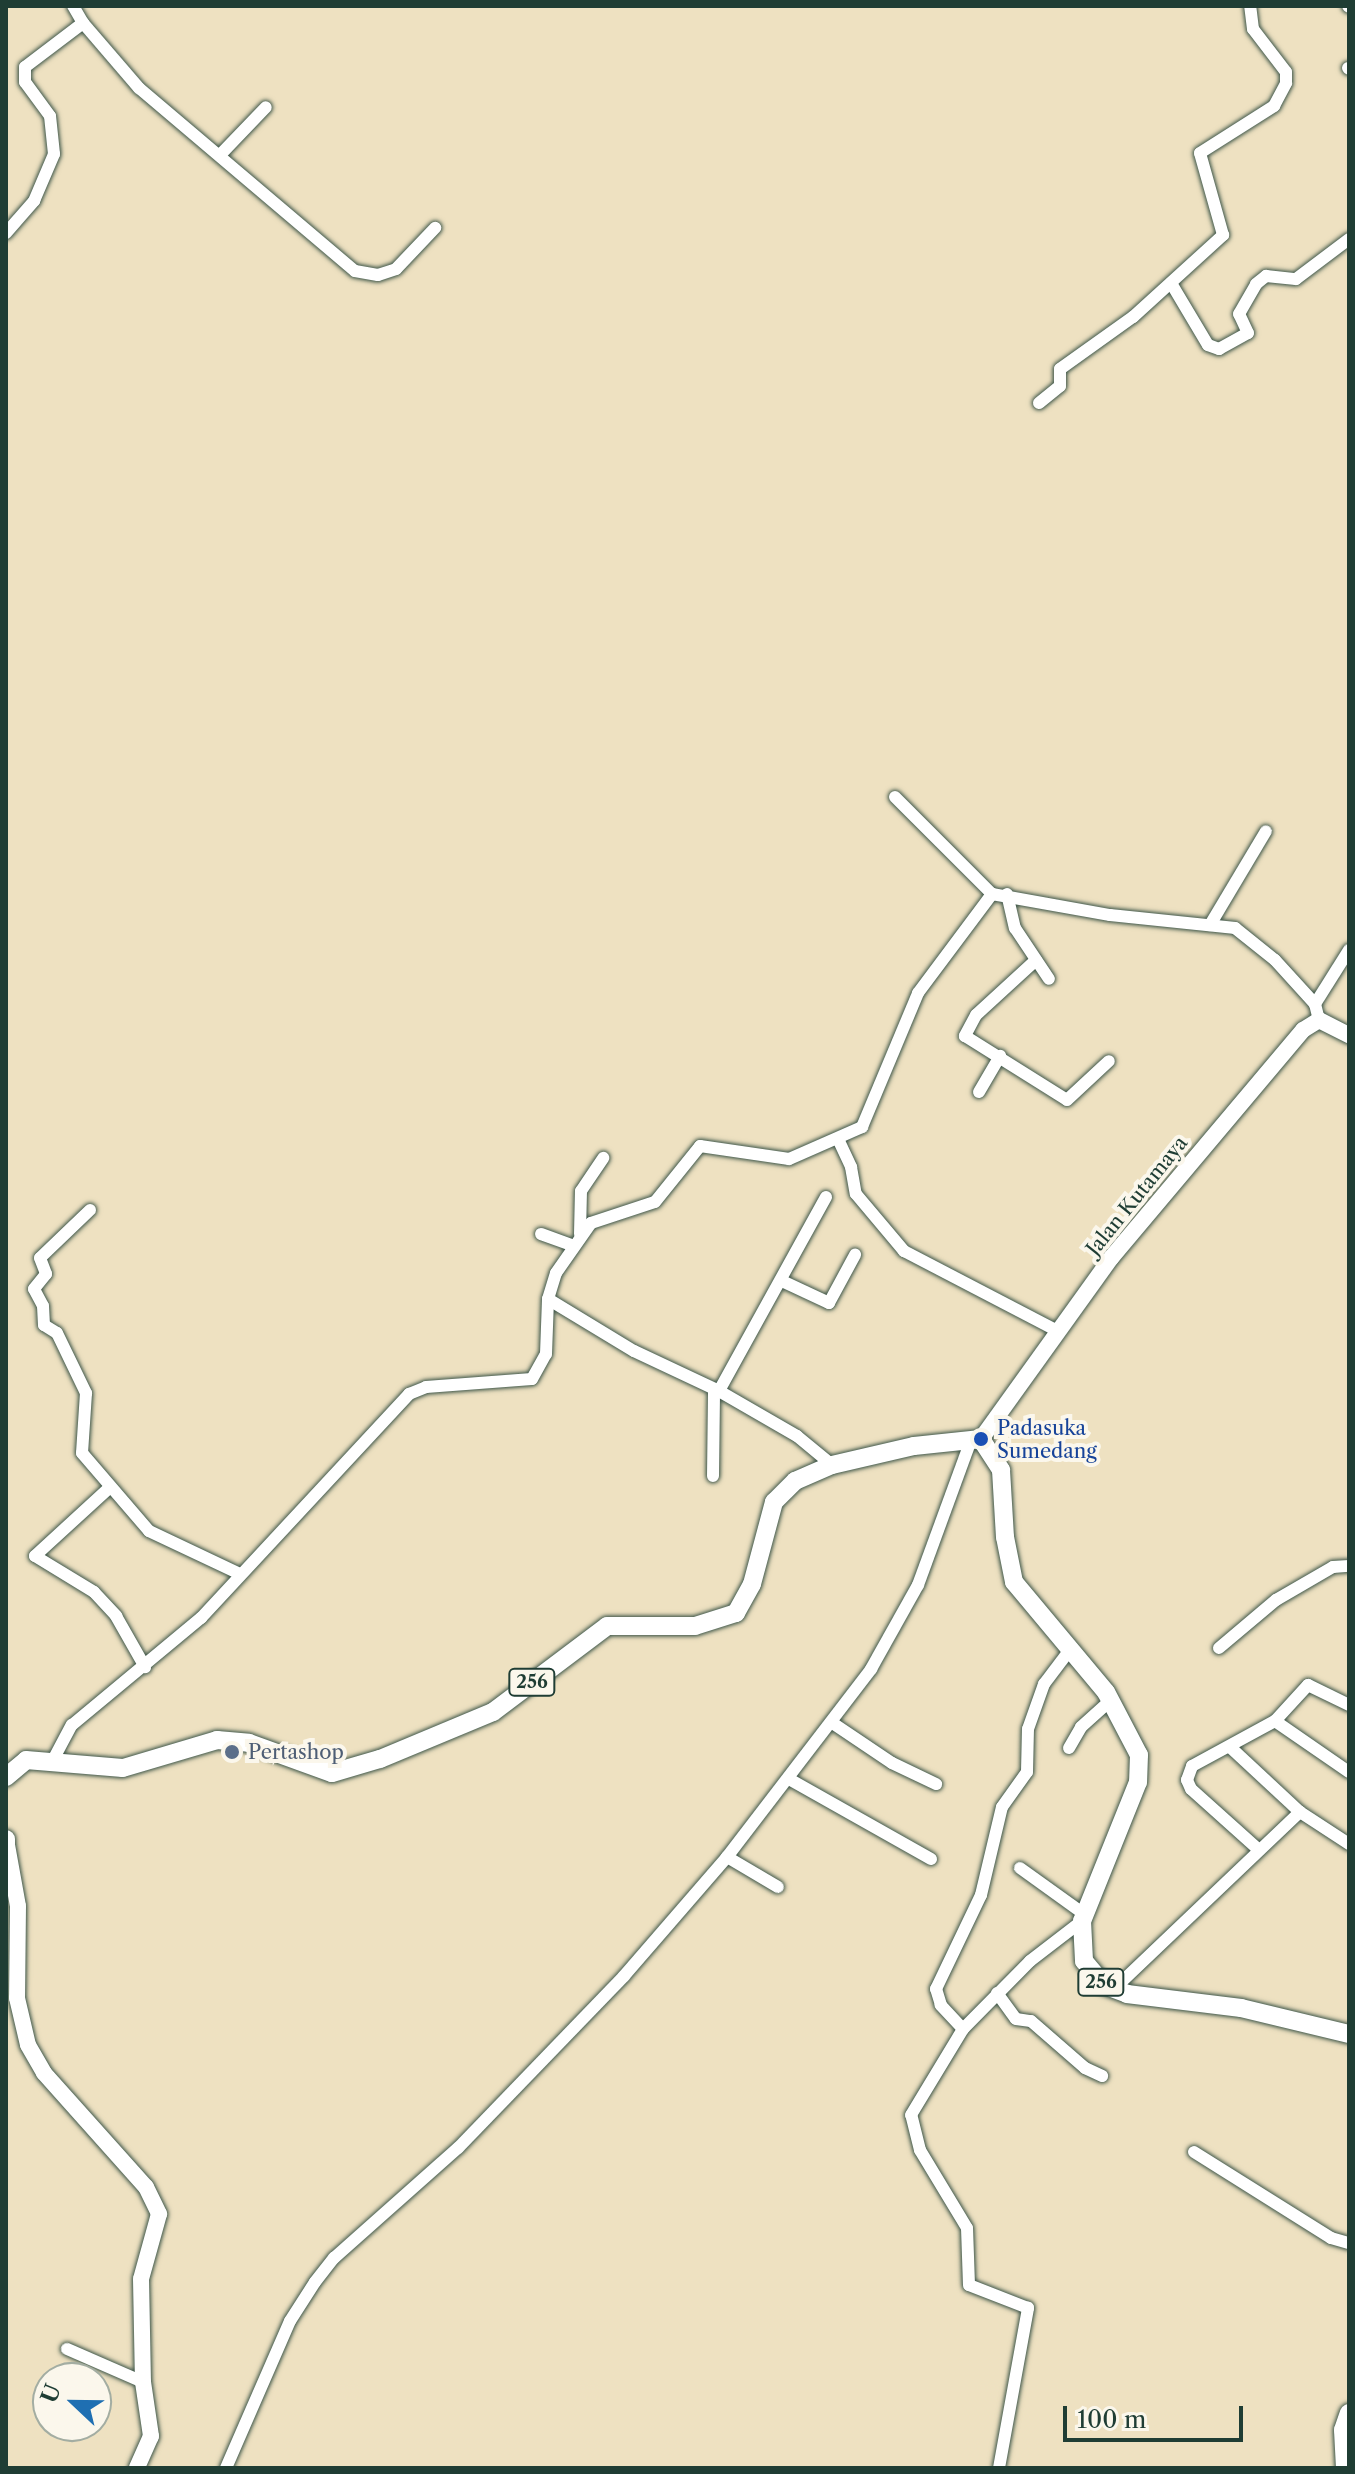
<!DOCTYPE html>
<style>
body{margin:0}
#map{position:relative;width:1355px;height:2474px;overflow:hidden;background:#eee1c1;font-family:"Libre Caslon Text",serif}
div>[style]{position:absolute}
.roads{filter:drop-shadow(0 0 2px #3e5649) drop-shadow(0 0 2px #3e5649)}
.street>*{height:12px;margin:-6px;padding:0 6px;transform-origin:6px;border-radius:6px;background:#fff}
.secondary>*{height:16px;margin:-8px;padding:0 8px;transform-origin:8px;border-radius:8px;background:#fff}
.primary>*{height:18px;margin:-9px;padding:0 9px;transform-origin:9px;border-radius:9px;background:#fff}
.dots>*{width:22px;height:22px;translate:-50% -50%;box-sizing:border-box;border:4px solid #fbf7ec;border-radius:50%}
span{translate:-50% -50%;white-space:nowrap;text-align:center;line-height:1.15;-webkit-text-stroke:8px #fbf7ec;paint-order:stroke}
.shield-label span{padding:2px 6px;background:#fbf7ec;border:2px solid;border-radius:6px;-webkit-text-stroke-width:0}
.shield-label{font-size:18px;color:#1f3d34;font-weight:700}
.street-label{font-size:20px;color:#1f3d34}
.transit-label{font-size:20px;color:#164399}
.left{translate:0 -50%;text-align:left}
.service-label{font-size:20px;color:#4e5e75}
.frame{position:absolute;inset:0;border:8px solid #1f3d34;pointer-events:none}
.north{position:absolute;left:32px;top:2362px;width:80px;height:80px;box-sizing:border-box;background:#fbf7ec;border:2px solid #a3ada2;border-radius:50%;rotate:292deg;font-size:22px;font-weight:700;line-height:32px;text-align:center;color:#1f3d34}
.north::after{content:'';display:block;margin:auto;width:28px;height:36px;background:#1f6fb2;clip-path:polygon(50% 0,100% 100%,50% 72%,0 100%)}
.scale{position:absolute;left:1063px;top:2406px;width:180px;height:36px;box-sizing:border-box;border:4px solid #1f3d34;border-top:0;padding-left:10px;font-size:24px;line-height:28px;white-space:nowrap;color:#1f3d34;-webkit-text-stroke:6px #fbf7ec;paint-order:stroke}
</style>
<div id="map">
<div class="roads">
<div class="street">
<i style="left:1348px;top:6px;width:1px;rotate:45deg"></i>
<i style="left:83px;top:23px;width:86px;rotate:49.3deg"></i>
<i style="left:139px;top:88px;width:283px;rotate:40.3deg"></i>
<i style="left:355px;top:271px;width:23px;rotate:10deg"></i>
<i style="left:378px;top:275px;width:19px;rotate:-18deg"></i>
<i style="left:396px;top:269px;width:57px;rotate:-46.4deg"></i>
<i style="left:1348px;top:68px;width:1px;rotate:45deg"></i>
<i style="left:220px;top:155px;width:66px;rotate:-46.2deg"></i>
<i style="left:6px;top:233px;width:43px;rotate:-48.8deg"></i>
<i style="left:34px;top:201px;width:51px;rotate:-66.9deg"></i>
<i style="left:54px;top:154px;width:38px;rotate:-96deg"></i>
<i style="left:50px;top:116px;width:42px;rotate:-126.3deg"></i>
<i style="left:25px;top:82px;width:15px;rotate:-90deg"></i>
<i style="left:25px;top:67px;width:73px;rotate:-37.2deg"></i>
<i style="left:83px;top:23px;width:20px;rotate:-120deg"></i>
<i style="left:1171px;top:283px;width:72px;rotate:59.2deg"></i>
<i style="left:1208px;top:345px;width:12px;rotate:20deg"></i>
<i style="left:1219px;top:349px;width:33px;rotate:-29deg"></i>
<i style="left:1248px;top:333px;width:21px;rotate:-115deg"></i>
<i style="left:1239px;top:314px;width:34px;rotate:-60deg"></i>
<i style="left:1256px;top:284px;width:13px;rotate:-39deg"></i>
<i style="left:1266px;top:276px;width:30px;rotate:6deg"></i>
<i style="left:1296px;top:279px;width:66px;rotate:-37deg"></i>
<i style="left:1039px;top:403px;width:27px;rotate:-39deg"></i>
<i style="left:1060px;top:386px;width:17px;rotate:-90deg"></i>
<i style="left:1060px;top:369px;width:90px;rotate:-35.5deg"></i>
<i style="left:1133px;top:317px;width:122px;rotate:-42.3deg"></i>
<i style="left:1223px;top:235px;width:85px;rotate:-105.7deg"></i>
<i style="left:1200px;top:153px;width:88px;rotate:-32.4deg"></i>
<i style="left:1274px;top:106px;width:26px;rotate:-62deg"></i>
<i style="left:1286px;top:83px;width:11px;rotate:-90deg"></i>
<i style="left:1286px;top:72px;width:54px;rotate:-127.5deg"></i>
<i style="left:1253px;top:29px;width:23px;rotate:-97deg"></i>
<i style="left:895px;top:797px;width:137px;rotate:45deg"></i>
<i style="left:1007px;top:894px;width:35px;rotate:77deg"></i>
<i style="left:1015px;top:928px;width:61px;rotate:56.3deg"></i>
<i style="left:1210px;top:925px;width:109px;rotate:-59.2deg"></i>
<i style="left:1036px;top:960px;width:81px;rotate:137.5deg"></i>
<i style="left:976px;top:1015px;width:24px;rotate:118deg"></i>
<i style="left:965px;top:1036px;width:120px;rotate:32.1deg"></i>
<i style="left:1067px;top:1100px;width:57px;rotate:-42.9deg"></i>
<i style="left:1315px;top:1004px;width:64px;rotate:-57.8deg"></i>
<i style="left:979px;top:1092px;width:42px;rotate:-59.7deg"></i>
<i style="left:839px;top:1141px;width:29px;rotate:65deg"></i>
<i style="left:851px;top:1167px;width:27px;rotate:80deg"></i>
<i style="left:856px;top:1194px;width:75px;rotate:49.9deg"></i>
<i style="left:904px;top:1251px;width:171px;rotate:27.5deg"></i>
<i style="left:826px;top:1197px;width:222px;rotate:118.9deg"></i>
<i style="left:719px;top:1391px;width:90px;rotate:30deg"></i>
<i style="left:797px;top:1436px;width:45px;rotate:39.6deg"></i>
<i style="left:90px;top:1210px;width:69px;rotate:136.2deg"></i>
<i style="left:40px;top:1258px;width:17px;rotate:69deg"></i>
<i style="left:46px;top:1274px;width:19px;rotate:129deg"></i>
<i style="left:34px;top:1289px;width:19px;rotate:62deg"></i>
<i style="left:43px;top:1306px;width:19px;rotate:87deg"></i>
<i style="left:44px;top:1325px;width:15px;rotate:32deg"></i>
<i style="left:57px;top:1333px;width:67px;rotate:64.2deg"></i>
<i style="left:86px;top:1393px;width:60px;rotate:93.8deg"></i>
<i style="left:82px;top:1453px;width:103px;rotate:49.3deg"></i>
<i style="left:149px;top:1531px;width:98px;rotate:25.3deg"></i>
<i style="left:541px;top:1234px;width:32px;rotate:20deg"></i>
<i style="left:580px;top:1234px;width:43px;rotate:-88.7deg"></i>
<i style="left:581px;top:1191px;width:40px;rotate:-56deg"></i>
<i style="left:782px;top:1281px;width:52px;rotate:25.1deg"></i>
<i style="left:829px;top:1303px;width:55px;rotate:-61.6deg"></i>
<i style="left:548px;top:1299px;width:100px;rotate:31.2deg"></i>
<i style="left:634px;top:1351px;width:94px;rotate:25.2deg"></i>
<i style="left:713px;top:1476px;width:87px;rotate:-89.3deg"></i>
<i style="left:108px;top:1489px;width:99px;rotate:137.5deg"></i>
<i style="left:35px;top:1556px;width:69px;rotate:31.4deg"></i>
<i style="left:94px;top:1592px;width:33px;rotate:47deg"></i>
<i style="left:116px;top:1616px;width:59px;rotate:60.4deg"></i>
<i style="left:1219px;top:1648px;width:75px;rotate:-40.1deg"></i>
<i style="left:1276px;top:1600px;width:66px;rotate:-30.1deg"></i>
<i style="left:1333px;top:1567px;width:16px;rotate:-4deg"></i>
<i style="left:1275px;top:1721px;width:90px;rotate:34.6deg"></i>
<i style="left:831px;top:1722px;width:73px;rotate:33.9deg"></i>
<i style="left:892px;top:1763px;width:49px;rotate:25.5deg"></i>
<i style="left:1230px;top:1747px;width:96px;rotate:42.9deg"></i>
<i style="left:1069px;top:1748px;width:24px;rotate:-60deg"></i>
<i style="left:1081px;top:1727px;width:40px;rotate:-42deg"></i>
<i style="left:53px;top:1760px;width:40px;rotate:-62deg"></i>
<i style="left:72px;top:1725px;width:168px;rotate:-39.7deg"></i>
<i style="left:201px;top:1618px;width:306px;rotate:-47.1deg"></i>
<i style="left:409px;top:1394px;width:18px;rotate:-22deg"></i>
<i style="left:426px;top:1387px;width:106px;rotate:-4.3deg"></i>
<i style="left:532px;top:1379px;width:29px;rotate:-61deg"></i>
<i style="left:546px;top:1354px;width:55px;rotate:-87.9deg"></i>
<i style="left:548px;top:1299px;width:27px;rotate:-73deg"></i>
<i style="left:556px;top:1273px;width:61px;rotate:-55deg"></i>
<i style="left:591px;top:1223px;width:67px;rotate:-18.2deg"></i>
<i style="left:655px;top:1202px;width:72px;rotate:-51.2deg"></i>
<i style="left:700px;top:1146px;width:90px;rotate:8.3deg"></i>
<i style="left:789px;top:1159px;width:80px;rotate:-23.7deg"></i>
<i style="left:862px;top:1127px;width:145px;rotate:-67.3deg"></i>
<i style="left:918px;top:993px;width:124px;rotate:-53.2deg"></i>
<i style="left:992px;top:894px;width:120px;rotate:10.1deg"></i>
<i style="left:1110px;top:915px;width:126px;rotate:5.9deg"></i>
<i style="left:1235px;top:928px;width:51px;rotate:38.7deg"></i>
<i style="left:1275px;top:960px;width:59px;rotate:47.7deg"></i>
<i style="left:1315px;top:1004px;width:16px;rotate:76deg"></i>
<i style="left:789px;top:1779px;width:163px;rotate:29.4deg"></i>
<i style="left:1259px;top:1850px;width:91px;rotate:-138.1deg"></i>
<i style="left:1191px;top:1789px;width:10px;rotate:-114deg"></i>
<i style="left:1187px;top:1780px;width:15px;rotate:-70deg"></i>
<i style="left:1192px;top:1766px;width:94px;rotate:-28.5deg"></i>
<i style="left:1275px;top:1721px;width:49px;rotate:-47.5deg"></i>
<i style="left:1308px;top:1685px;width:46px;rotate:26deg"></i>
<i style="left:727px;top:1857px;width:59px;rotate:30.5deg"></i>
<i style="left:1020px;top:1868px;width:79px;rotate:35.7deg"></i>
<i style="left:1114px;top:1989px;width:257px;rotate:-43.6deg"></i>
<i style="left:1300px;top:1812px;width:59px;rotate:33.1deg"></i>
<i style="left:997px;top:1993px;width:32px;rotate:54deg"></i>
<i style="left:1016px;top:2019px;width:15px;rotate:8deg"></i>
<i style="left:1031px;top:2021px;width:72px;rotate:41deg"></i>
<i style="left:1085px;top:2068px;width:19px;rotate:25deg"></i>
<i style="left:963px;top:2029px;width:33px;rotate:-133deg"></i>
<i style="left:941px;top:2005px;width:17px;rotate:-107deg"></i>
<i style="left:936px;top:1989px;width:104px;rotate:-64.4deg"></i>
<i style="left:981px;top:1895px;width:90px;rotate:-76.6deg"></i>
<i style="left:1002px;top:1807px;width:43px;rotate:-54.5deg"></i>
<i style="left:1027px;top:1772px;width:43px;rotate:-88.7deg"></i>
<i style="left:1028px;top:1729px;width:48px;rotate:-70.4deg"></i>
<i style="left:1044px;top:1684px;width:46px;rotate:-52.9deg"></i>
<i style="left:1194px;top:2152px;width:162px;rotate:32.1deg"></i>
<i style="left:1331px;top:2238px;width:19px;rotate:16deg"></i>
<i style="left:67px;top:2349px;width:83px;rotate:23.5deg"></i>
<i style="left:226px;top:2468px;width:160px;rotate:-66.5deg"></i>
<i style="left:290px;top:2321px;width:46px;rotate:-57.3deg"></i>
<i style="left:315px;top:2282px;width:31px;rotate:-52deg"></i>
<i style="left:334px;top:2258px;width:166px;rotate:-41.6deg"></i>
<i style="left:458px;top:2148px;width:239px;rotate:-46deg"></i>
<i style="left:624px;top:1976px;width:157px;rotate:-49.1deg"></i>
<i style="left:727px;top:1857px;width:237px;rotate:-52.5deg"></i>
<i style="left:871px;top:1669px;width:96px;rotate:-60.8deg"></i>
<i style="left:918px;top:1585px;width:154px;rotate:-69.9deg"></i>
<i style="left:999px;top:2468px;width:163px;rotate:-79.7deg"></i>
<i style="left:1028px;top:2308px;width:63px;rotate:-158.7deg"></i>
<i style="left:969px;top:2285px;width:57px;rotate:-92deg"></i>
<i style="left:967px;top:2228px;width:91px;rotate:-121.1deg"></i>
<i style="left:920px;top:2150px;width:36px;rotate:-104deg"></i>
<i style="left:911px;top:2115px;width:100px;rotate:-58.8deg"></i>
<i style="left:963px;top:2029px;width:95px;rotate:-45.4deg"></i>
<i style="left:1030px;top:1961px;width:66px;rotate:-37.6deg"></i>
</div>
<div class="secondary">
<i style="left:981px;top:1439px;width:223px;rotate:-54.3deg"></i>
<i style="left:1111px;top:1258px;width:298px;rotate:-49.9deg"></i>
<i style="left:1303px;top:1030px;width:19px;rotate:-32deg"></i>
<i style="left:1319px;top:1020px;width:34px;rotate:27deg"></i>
<i style="left:7px;top:1845px;width:62px;rotate:79.8deg"></i>
<i style="left:18px;top:1906px;width:92px;rotate:90.6deg"></i>
<i style="left:17px;top:1998px;width:48px;rotate:76.8deg"></i>
<i style="left:28px;top:2045px;width:32px;rotate:60deg"></i>
<i style="left:44px;top:2073px;width:153px;rotate:48.2deg"></i>
<i style="left:146px;top:2187px;width:30px;rotate:64deg"></i>
<i style="left:159px;top:2214px;width:67px;rotate:105.5deg"></i>
<i style="left:141px;top:2279px;width:103px;rotate:88.9deg"></i>
<i style="left:143px;top:2382px;width:55px;rotate:81.6deg"></i>
<i style="left:151px;top:2436px;width:35px;rotate:114deg"></i>
</div>
<div class="primary">
<i style="left:6px;top:1777px;width:26px;rotate:-40deg"></i>
<i style="left:26px;top:1760px;width:97px;rotate:4.7deg"></i>
<i style="left:123px;top:1768px;width:98px;rotate:-16.6deg"></i>
<i style="left:217px;top:1740px;width:32px;rotate:5deg"></i>
<i style="left:249px;top:1743px;width:88px;rotate:19.9deg"></i>
<i style="left:332px;top:1773px;width:50px;rotate:-16.3deg"></i>
<i style="left:380px;top:1759px;width:122px;rotate:-22.6deg"></i>
<i style="left:493px;top:1712px;width:143px;rotate:-37deg"></i>
<i style="left:607px;top:1626px;width:88px"></i>
<i style="left:695px;top:1626px;width:43px;rotate:-17.6deg"></i>
<i style="left:736px;top:1613px;width:33px;rotate:-61deg"></i>
<i style="left:752px;top:1584px;width:85px;rotate:-75deg"></i>
<i style="left:774px;top:1502px;width:30px;rotate:-45deg"></i>
<i style="left:795px;top:1481px;width:40px;rotate:-23.4deg"></i>
<i style="left:832px;top:1465px;width:84px;rotate:-13deg"></i>
<i style="left:914px;top:1446px;width:67px;rotate:-6deg"></i>
<i style="left:981px;top:1439px;width:37px;rotate:57deg"></i>
<i style="left:1001px;top:1470px;width:67px;rotate:86.6deg"></i>
<i style="left:1005px;top:1537px;width:46px;rotate:78.7deg"></i>
<i style="left:1014px;top:1582px;width:143px;rotate:50.1deg"></i>
<i style="left:1106px;top:1692px;width:71px;rotate:62.4deg"></i>
<i style="left:1139px;top:1755px;width:27px;rotate:92deg"></i>
<i style="left:1138px;top:1782px;width:150px;rotate:111.9deg"></i>
<i style="left:1082px;top:1921px;width:40px;rotate:87.1deg"></i>
<i style="left:1084px;top:1961px;width:31px;rotate:50deg"></i>
<i style="left:1104px;top:1985px;width:25px;rotate:21deg"></i>
<i style="left:1127px;top:1994px;width:115px;rotate:7deg"></i>
<i style="left:1241px;top:2008px;width:111px;rotate:13.5deg"></i>
<i style="left:6px;top:1839px;width:8px;rotate:90deg"></i>
<i style="left:1345px;top:2468px;width:38px;rotate:-93deg"></i>
<i style="left:1343px;top:2430px;width:18px;rotate:-71deg"></i>
</div>
</div>
<div class="dots">
<i style="left:981px;top:1439px;background:#1a4fb4"></i>
<i style="left:232px;top:1752px;background:#5c6f8a"></i>
</div>
<div class="shield-label">
<span style="left:532px;top:1682px">256</span>
<span style="left:1101px;top:1982px">256</span>
</div>
<div class="street-label">
<span style="left:1137px;top:1196px;rotate:-51deg">Jalan Kutamaya</span>
</div>
<div class="transit-label">
<span class="left" style="left:997px;top:1440px">Padasuka<br>Sumedang</span>
</div>
<div class="service-label">
<span class="left" style="left:248px;top:1752px">Pertashop</span>
</div>
<div class="frame"></div>
<div class="north">U</div>
<div class="scale">100 m</div>
</div>
